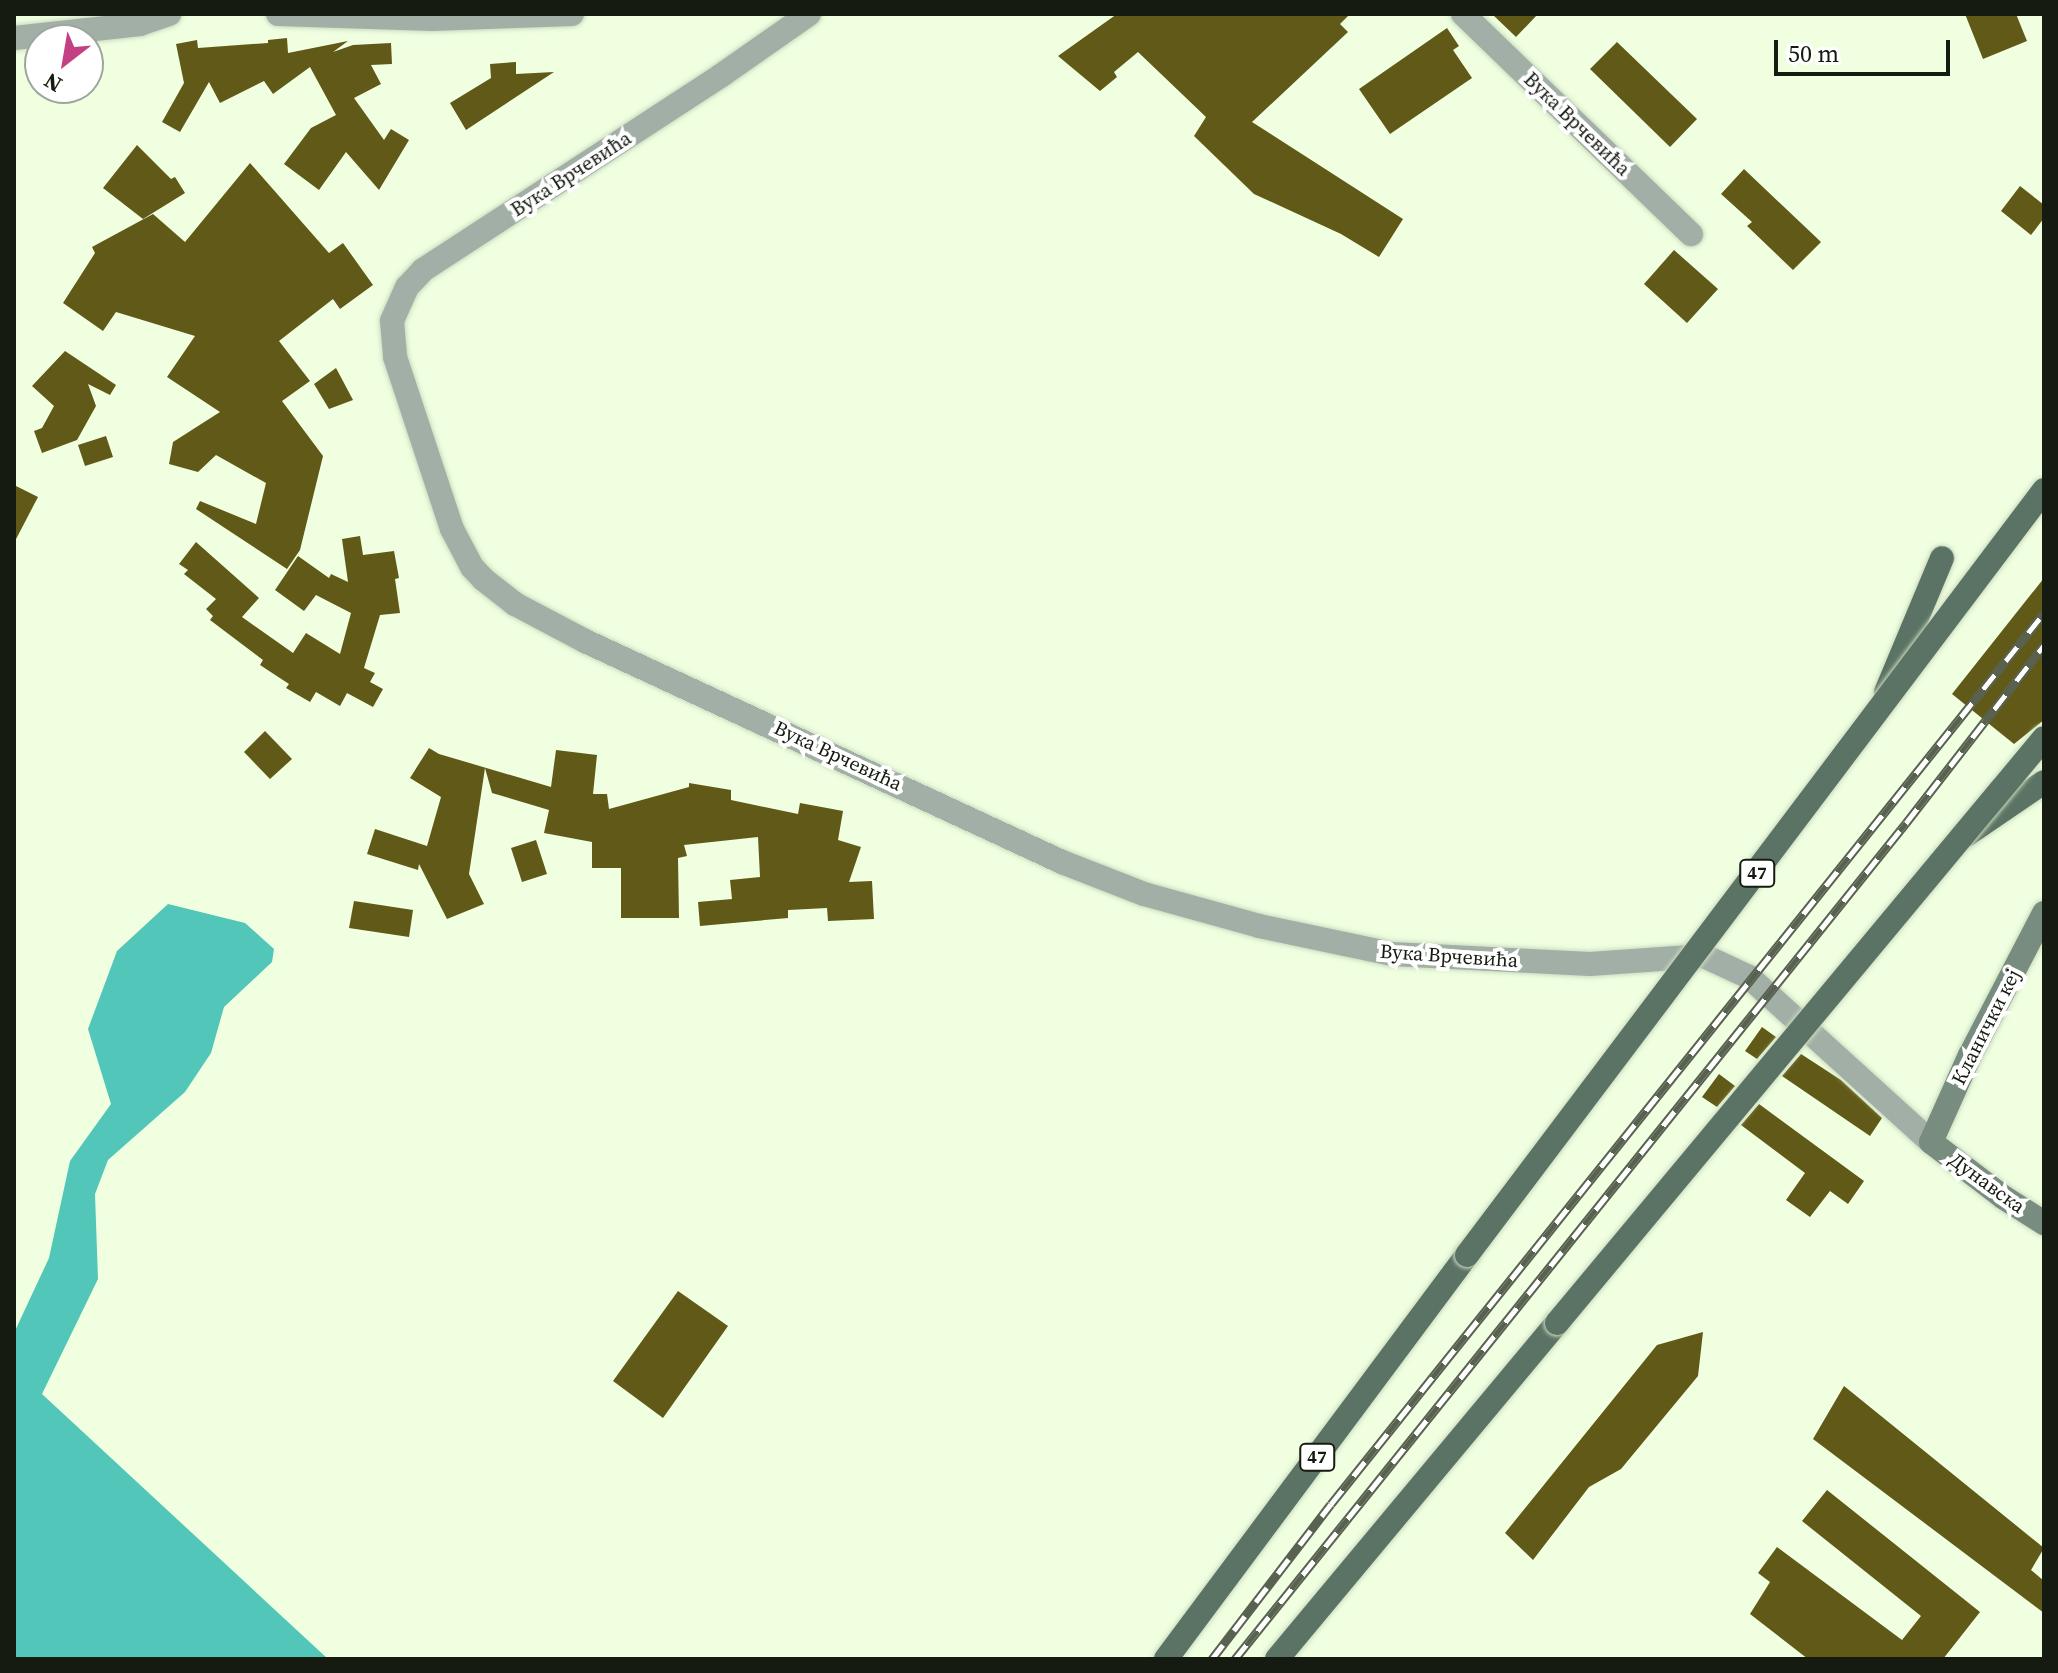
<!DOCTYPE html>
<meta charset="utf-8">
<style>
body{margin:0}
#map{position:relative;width:2058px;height:1673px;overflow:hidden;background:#efffe0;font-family:"Source Serif 4",serif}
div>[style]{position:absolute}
.water>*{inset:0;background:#52c6b8}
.building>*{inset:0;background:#615917}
.roads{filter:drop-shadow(0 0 2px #ccdbbf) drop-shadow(0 0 2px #ccdbbf)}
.minor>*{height:24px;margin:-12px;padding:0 12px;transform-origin:12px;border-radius:12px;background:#a2afa6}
.secondary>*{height:24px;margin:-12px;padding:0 12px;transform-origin:12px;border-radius:12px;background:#788c7f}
.primary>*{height:24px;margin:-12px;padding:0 12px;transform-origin:12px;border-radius:12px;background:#5b7364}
.rail>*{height:9px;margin-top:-4.5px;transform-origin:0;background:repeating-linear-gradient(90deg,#fff 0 18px,#596251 0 36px);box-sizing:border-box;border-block:2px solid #596251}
.bridges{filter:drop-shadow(0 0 2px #ccdbbf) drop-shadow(0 0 2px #ccdbbf)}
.primary-bridge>*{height:24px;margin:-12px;padding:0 12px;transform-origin:12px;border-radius:12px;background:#5b7364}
span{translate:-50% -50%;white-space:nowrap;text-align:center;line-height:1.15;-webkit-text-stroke:8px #fff;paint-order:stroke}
.shield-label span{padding:2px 6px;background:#fff;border:2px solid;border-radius:6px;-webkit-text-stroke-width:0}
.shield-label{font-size:18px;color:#151b10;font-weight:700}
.street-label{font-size:20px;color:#151b10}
.frame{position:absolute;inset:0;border:16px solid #151b10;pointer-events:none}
.north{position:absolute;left:24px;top:24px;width:80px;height:80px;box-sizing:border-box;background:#fff;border:2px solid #a1a49f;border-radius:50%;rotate:211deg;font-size:22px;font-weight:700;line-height:32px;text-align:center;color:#151b10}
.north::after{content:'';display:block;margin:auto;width:28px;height:36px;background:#c44084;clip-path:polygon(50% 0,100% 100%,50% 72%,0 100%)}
.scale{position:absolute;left:1774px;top:40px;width:176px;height:36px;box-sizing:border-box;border:4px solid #151b10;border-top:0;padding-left:10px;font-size:24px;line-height:28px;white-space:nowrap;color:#151b10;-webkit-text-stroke:6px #fff;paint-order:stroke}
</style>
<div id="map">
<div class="water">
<i style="clip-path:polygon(168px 904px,245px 923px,274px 949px,272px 962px,224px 1007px,211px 1053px,185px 1092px,108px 1160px,95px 1194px,98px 1279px,42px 1394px,328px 1659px,14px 1659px,14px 1333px,49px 1258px,70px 1161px,111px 1104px,88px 1029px,117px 951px)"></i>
</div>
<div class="building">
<i style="clip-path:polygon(1117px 14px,1350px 14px,1340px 24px,1348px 32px,1252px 122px,1403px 219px,1379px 257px,1341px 234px,1254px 194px,1194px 136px,1206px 117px,1138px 52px,1114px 72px,1117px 77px,1100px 91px,1058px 56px)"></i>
<i style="clip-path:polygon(1492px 14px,1538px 14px,1516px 37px)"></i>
<i style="clip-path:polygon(1965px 14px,2016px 14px,2027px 41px,1983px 59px)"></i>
<i style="clip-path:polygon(1447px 28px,1459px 46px,1453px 50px,1472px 78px,1390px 134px,1359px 89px)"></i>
<i style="clip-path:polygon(287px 38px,288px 53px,348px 41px,333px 52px,353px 45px,391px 43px,392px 64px,371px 65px,381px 84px,354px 98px,384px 140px,391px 129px,409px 140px,379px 190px,346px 152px,319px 190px,284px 164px,311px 128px,336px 115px,310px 67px,273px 94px,264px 81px,220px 103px,209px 82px,180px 132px,162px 122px,184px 83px,176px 44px,197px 40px,198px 48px,268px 43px,268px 40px)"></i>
<i style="clip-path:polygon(1617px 42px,1697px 119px,1670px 147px,1590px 69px)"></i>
<i style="clip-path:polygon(516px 62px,516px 74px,554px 72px,466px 130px,450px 103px,491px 78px,490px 64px)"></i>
<i style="clip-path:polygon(137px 145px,171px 179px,175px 177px,185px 193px,143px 219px,103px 188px)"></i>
<i style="clip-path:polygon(250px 163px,329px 253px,343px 243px,373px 285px,340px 309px,333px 299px,279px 341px,310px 381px,282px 401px,323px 456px,300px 550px,287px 569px,196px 509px,200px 501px,256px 524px,266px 483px,216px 455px,198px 472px,169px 464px,173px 442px,220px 412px,167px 377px,195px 336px,116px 312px,103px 331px,63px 303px,95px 253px,92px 247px,153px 214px,185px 242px)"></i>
<i style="clip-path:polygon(1744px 169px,1821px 242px,1793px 270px,1747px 226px,1752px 222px,1721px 194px)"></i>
<i style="clip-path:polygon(2020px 186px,2044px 205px,2044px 218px,2031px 235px,2001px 211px)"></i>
<i style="clip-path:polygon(1674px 250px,1718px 289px,1687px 323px,1644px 284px)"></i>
<i style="clip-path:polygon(65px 351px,116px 385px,110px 395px,88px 384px,96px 406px,77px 440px,42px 453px,34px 431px,42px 428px,54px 406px,32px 386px)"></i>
<i style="clip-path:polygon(336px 368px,353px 400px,329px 409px,314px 384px)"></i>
<i style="clip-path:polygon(106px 436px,113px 457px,85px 466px,78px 445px)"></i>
<i style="clip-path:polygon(14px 485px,38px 497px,14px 543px)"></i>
<i style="clip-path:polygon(360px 536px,363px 555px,394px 551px,399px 578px,395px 579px,400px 613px,380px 615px,364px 668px,375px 673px,370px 682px,383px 689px,373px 707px,347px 693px,340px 706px,316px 692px,310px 702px,286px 688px,289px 684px,260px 665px,263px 660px,210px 620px,213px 616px,206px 609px,216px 599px,184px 574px,188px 570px,179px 564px,196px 542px,259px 598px,242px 617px,293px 653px,306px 633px,340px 654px,351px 613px,316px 595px,304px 611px,275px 590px,298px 556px,329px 578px,331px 574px,348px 582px,342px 539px)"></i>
<i style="clip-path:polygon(2044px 578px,2044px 720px,2014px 744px,1952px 694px)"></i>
<i style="clip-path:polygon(265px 731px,292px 759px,270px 779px,244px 752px)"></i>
<i style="clip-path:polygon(429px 748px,439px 754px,551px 787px,556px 750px,597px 755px,593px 794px,607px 794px,609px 809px,689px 787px,689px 783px,731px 790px,731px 800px,798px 814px,800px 803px,843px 811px,838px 840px,861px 847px,849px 882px,872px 881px,874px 919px,828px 921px,827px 908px,788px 910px,788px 918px,700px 926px,698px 902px,732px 899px,730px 880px,760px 877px,758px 837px,684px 845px,687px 856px,678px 858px,679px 918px,621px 918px,621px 868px,592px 868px,592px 842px,544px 833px,549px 810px,492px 793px,485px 768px,469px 874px,484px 904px,447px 919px,419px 864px,418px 870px,367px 854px,375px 829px,427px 846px,441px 797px,410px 778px)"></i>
<i style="clip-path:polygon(536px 840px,547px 874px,522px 882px,511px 848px)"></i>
<i style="clip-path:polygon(354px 901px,413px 910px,409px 937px,349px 928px)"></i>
<i style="clip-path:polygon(1762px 1027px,1776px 1037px,1757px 1059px,1745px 1051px)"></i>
<i style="clip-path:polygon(1801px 1054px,1841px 1080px,1882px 1118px,1870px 1136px,1782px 1076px)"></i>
<i style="clip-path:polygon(1719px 1074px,1735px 1086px,1717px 1107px,1702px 1097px)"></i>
<i style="clip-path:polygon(1759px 1104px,1864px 1181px,1848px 1204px,1830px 1191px,1810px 1217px,1786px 1200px,1805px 1173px,1741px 1125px)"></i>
<i style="clip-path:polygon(678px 1291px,728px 1326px,663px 1418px,613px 1381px)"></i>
<i style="clip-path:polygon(1703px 1332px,1698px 1376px,1621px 1469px,1589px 1487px,1533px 1560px,1505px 1533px,1657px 1345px)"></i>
<i style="clip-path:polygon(1844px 1386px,2044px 1548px,2031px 1570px,2044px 1581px,2044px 1613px,1813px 1439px)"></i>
<i style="clip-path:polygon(1827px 1490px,1980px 1612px,1943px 1659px,1808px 1659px,1750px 1614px,1770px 1582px,1758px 1573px,1777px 1547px,1902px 1640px,1921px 1616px,1802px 1521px)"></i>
</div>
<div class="roads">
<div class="minor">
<i style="left:278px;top:14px;width:154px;rotate:1.9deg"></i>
<i style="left:432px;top:19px;width:140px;rotate:-2deg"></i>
<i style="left:809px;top:14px;width:106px;rotate:145deg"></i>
<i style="left:722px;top:75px;width:357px;rotate:146.9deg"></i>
<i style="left:423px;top:270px;width:23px;rotate:133deg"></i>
<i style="left:407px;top:287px;width:37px;rotate:114deg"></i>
<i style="left:392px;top:321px;width:36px;rotate:85deg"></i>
<i style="left:395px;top:357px;width:181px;rotate:71.7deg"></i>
<i style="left:452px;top:529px;width:43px;rotate:62.2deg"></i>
<i style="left:472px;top:567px;width:16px;rotate:47deg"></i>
<i style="left:483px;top:579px;width:41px;rotate:38deg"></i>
<i style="left:515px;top:604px;width:79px;rotate:27.9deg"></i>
<i style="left:585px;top:641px;width:526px;rotate:24.86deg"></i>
<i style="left:1062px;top:862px;width:88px;rotate:21.3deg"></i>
<i style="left:1144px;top:894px;width:119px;rotate:15.5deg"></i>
<i style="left:1259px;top:926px;width:136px;rotate:11.9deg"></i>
<i style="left:1392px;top:954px;width:198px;rotate:2.9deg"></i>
<i style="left:1590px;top:964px;width:114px;rotate:-4deg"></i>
<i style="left:1704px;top:956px;width:50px;rotate:25deg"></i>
<i style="left:1749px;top:977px;width:246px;rotate:42.2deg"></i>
<i style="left:1463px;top:14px;width:317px;rotate:44deg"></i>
<i style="left:14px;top:38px;width:127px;rotate:-6.3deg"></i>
<i style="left:140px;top:24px;width:31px;rotate:-19deg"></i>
</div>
<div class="secondary">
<i style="left:2044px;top:913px;width:160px;rotate:117.5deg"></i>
<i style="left:1970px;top:1055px;width:95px;rotate:114.1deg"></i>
<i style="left:1931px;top:1142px;width:91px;rotate:37.4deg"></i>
<i style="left:2003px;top:1197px;width:49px;rotate:32.4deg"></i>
</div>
<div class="primary">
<i style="left:1886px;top:692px;width:145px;rotate:-67.3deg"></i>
<i style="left:1966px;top:835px;width:94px;rotate:-34.2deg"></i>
<i style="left:1166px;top:1659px;width:504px;rotate:-53.31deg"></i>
<i style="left:1277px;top:1659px;width:437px;rotate:-50.2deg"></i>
</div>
</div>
<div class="rail">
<i style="left:1212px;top:1659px;width:195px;rotate:-52.5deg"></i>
<i style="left:1331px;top:1504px;width:1141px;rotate:-51.33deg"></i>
<i style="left:1235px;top:1659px;width:1072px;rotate:-51.25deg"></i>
<i style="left:1906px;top:823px;width:225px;rotate:-52.2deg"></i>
</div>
<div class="bridges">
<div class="primary-bridge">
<i style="left:1467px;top:1255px;width:958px;rotate:-52.97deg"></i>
<i style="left:1557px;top:1323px;width:761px;rotate:-50.22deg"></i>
</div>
</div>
<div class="shield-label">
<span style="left:1757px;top:873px">47</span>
<span style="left:1317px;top:1457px">47</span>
</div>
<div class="street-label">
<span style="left:1577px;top:124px;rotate:44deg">Вука Врчевића</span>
<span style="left:571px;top:174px;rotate:-33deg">Вука Врчевића</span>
<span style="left:838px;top:756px;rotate:25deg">Вука Врчевића</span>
<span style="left:1449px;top:956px;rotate:4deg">Вука Врчевића</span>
<span style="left:1986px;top:1027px;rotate:-63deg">Кланички кеј</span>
<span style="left:1987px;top:1183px;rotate:36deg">Дунавска</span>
</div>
<div class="frame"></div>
<div class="north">N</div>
<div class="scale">50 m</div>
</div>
